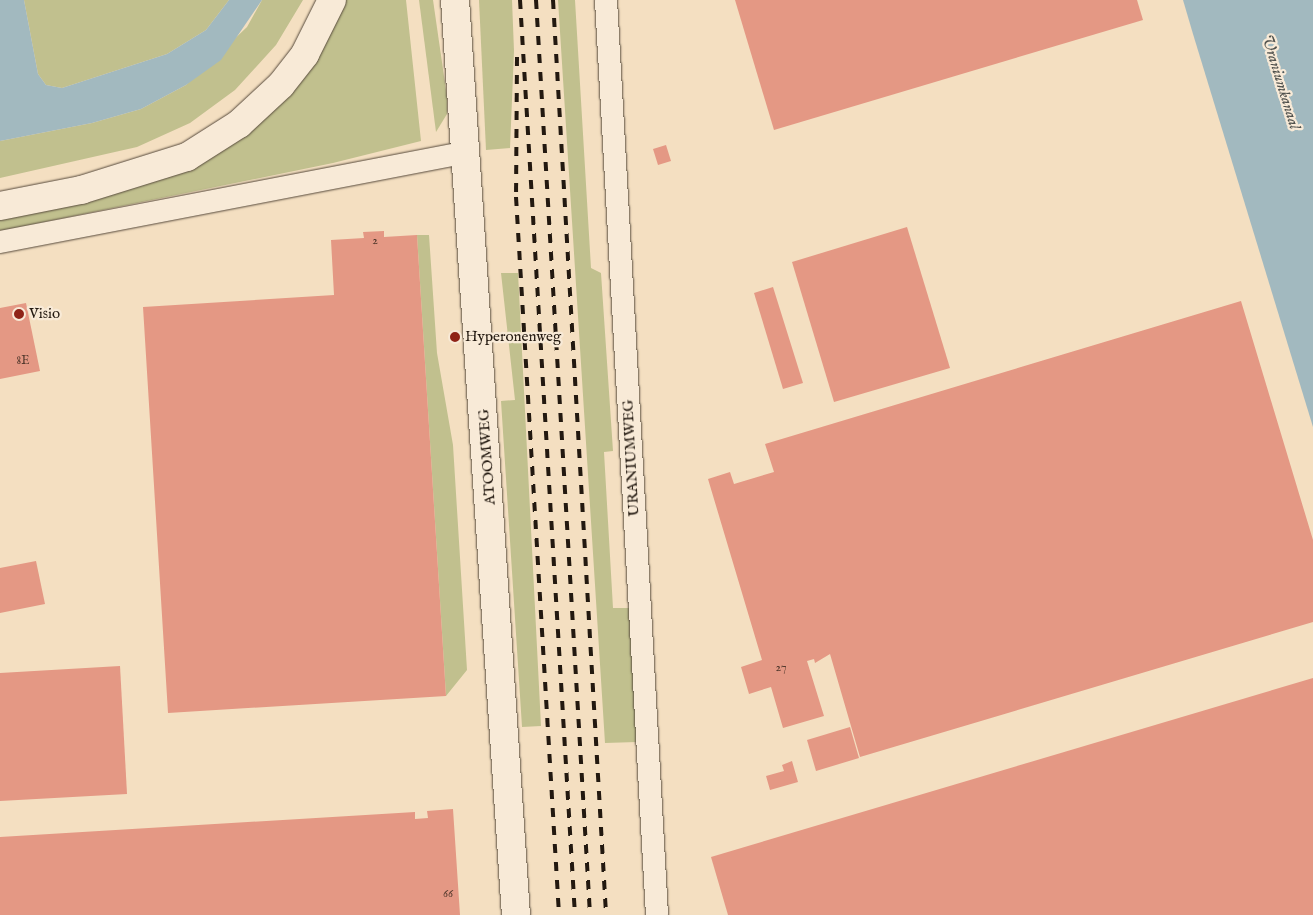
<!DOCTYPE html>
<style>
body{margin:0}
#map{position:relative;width:1313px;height:915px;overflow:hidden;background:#f4dfc1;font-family:"IM FELL English",serif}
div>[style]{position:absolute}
.green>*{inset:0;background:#c1c08e}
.water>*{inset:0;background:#a2b9bf}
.building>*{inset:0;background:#e49884}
.roads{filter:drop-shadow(0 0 1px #574a3c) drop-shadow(0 0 1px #574a3c)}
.minor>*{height:22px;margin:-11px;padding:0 11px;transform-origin:11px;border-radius:11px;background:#f8ead7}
.tertiary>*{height:28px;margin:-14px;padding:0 14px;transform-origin:14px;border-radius:14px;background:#f8ead7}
.secondary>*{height:28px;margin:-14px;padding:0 14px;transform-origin:14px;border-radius:14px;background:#f8ead7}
.rail>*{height:4px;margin-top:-2px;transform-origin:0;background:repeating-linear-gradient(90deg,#231910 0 9px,transparent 0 18px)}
.dots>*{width:14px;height:14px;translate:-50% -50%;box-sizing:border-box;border:2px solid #f8ead7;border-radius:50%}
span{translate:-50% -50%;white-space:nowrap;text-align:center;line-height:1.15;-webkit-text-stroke:4.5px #f8ead7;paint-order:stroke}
.number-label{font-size:12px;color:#53392d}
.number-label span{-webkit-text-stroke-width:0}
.poi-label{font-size:15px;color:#231910}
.left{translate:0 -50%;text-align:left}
.street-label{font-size:15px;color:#231910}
.water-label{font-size:16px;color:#4f514d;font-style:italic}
</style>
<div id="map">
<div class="green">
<i style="clip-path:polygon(24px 0,229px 0,206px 30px,167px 54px,62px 88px,46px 85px,38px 74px)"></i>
<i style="clip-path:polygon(262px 0,303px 0,276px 45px,235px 90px,190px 123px,137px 147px,0 178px,0 141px,92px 123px,141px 109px,186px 85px,247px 27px)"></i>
<i style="clip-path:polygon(341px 0,406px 0,421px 141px,333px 163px,0 231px,0 213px,215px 151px)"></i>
<i style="clip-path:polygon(419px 0,433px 0,447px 97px,447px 114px,436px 132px)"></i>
<i style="clip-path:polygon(479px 0,512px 0,514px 51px,510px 148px,486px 150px)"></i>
<i style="clip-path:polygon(558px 0,575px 0,591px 268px,601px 273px,613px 451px,604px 452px,613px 608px,630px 608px,637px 742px,605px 743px)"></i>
<i style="clip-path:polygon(417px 235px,429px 235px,437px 353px,453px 445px,467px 670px,446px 696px)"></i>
<i style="clip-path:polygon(501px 273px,518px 273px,541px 726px,522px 727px,501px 401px,515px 400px)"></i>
</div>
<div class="water">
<i style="clip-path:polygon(0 0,24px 0,38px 74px,46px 85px,62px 88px,167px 54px,206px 30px,229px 0,262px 0,221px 60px,186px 85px,141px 109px,92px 123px,0 141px)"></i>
<i style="clip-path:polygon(1183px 0,1313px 0,1313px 427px,1193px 34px)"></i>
</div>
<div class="building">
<i style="clip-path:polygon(735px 0,1137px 0,1143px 20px,774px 130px)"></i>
<i style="clip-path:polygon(666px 145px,671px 161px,658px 165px,653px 149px)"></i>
<i style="clip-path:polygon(907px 227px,950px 368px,834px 402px,792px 262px)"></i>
<i style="clip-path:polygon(384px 231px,384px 237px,417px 235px,446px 696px,168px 713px,143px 307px,334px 295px,331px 240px,364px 238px,363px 232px)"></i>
<i style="clip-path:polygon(773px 287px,803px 383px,783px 389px,754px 293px)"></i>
<i style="clip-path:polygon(1241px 301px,1313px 540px,1313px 622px,860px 757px,830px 654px,815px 663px,814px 659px,807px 661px,824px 716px,783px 728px,771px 687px,749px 694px,741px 667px,762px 660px,708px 479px,730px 472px,734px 484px,774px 472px,765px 444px)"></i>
<i style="clip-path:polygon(26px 303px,40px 371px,0 379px,0 308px)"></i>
<i style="clip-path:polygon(36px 561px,45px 604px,0 613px,0 568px)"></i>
<i style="clip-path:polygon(120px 666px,127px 794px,0 801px,0 673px)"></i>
<i style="clip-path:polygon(1313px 678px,1313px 915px,728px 915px,711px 857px)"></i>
<i style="clip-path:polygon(850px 727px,859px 758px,816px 771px,807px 740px)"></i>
<i style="clip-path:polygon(792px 761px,798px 782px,770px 790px,766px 776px,784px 771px,782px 765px)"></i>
<i style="clip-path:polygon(453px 809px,460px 915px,0 915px,0 837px,415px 812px,415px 819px,428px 818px,427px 811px)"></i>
</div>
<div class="roads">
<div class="minor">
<i style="left:606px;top:0;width:916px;rotate:86.81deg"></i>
<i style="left:0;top:242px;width:475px;rotate:-10.9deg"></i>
</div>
<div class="tertiary">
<i style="left:455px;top:0;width:917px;rotate:86.19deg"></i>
</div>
<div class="secondary">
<i style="left:0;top:206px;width:83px;rotate:-11.2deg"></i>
<i style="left:81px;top:190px;width:111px;rotate:-17.3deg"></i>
<i style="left:187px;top:157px;width:62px;rotate:-32.4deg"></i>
<i style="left:239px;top:124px;width:57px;rotate:-42.9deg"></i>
<i style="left:281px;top:85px;width:39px;rotate:-52deg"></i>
<i style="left:305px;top:54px;width:60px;rotate:-63.4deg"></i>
</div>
</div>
<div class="rail">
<i style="left:520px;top:0;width:917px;rotate:86.56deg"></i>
<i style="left:536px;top:0;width:917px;rotate:86.62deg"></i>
<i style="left:553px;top:0;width:917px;rotate:86.68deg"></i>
<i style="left:517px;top:57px;width:140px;rotate:90.4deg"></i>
<i style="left:516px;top:197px;width:719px;rotate:86.57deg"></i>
</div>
<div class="dots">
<i style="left:19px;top:314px;background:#8f2418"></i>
<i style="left:455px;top:337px;background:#8f2418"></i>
</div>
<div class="number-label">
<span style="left:375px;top:241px">2</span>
<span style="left:23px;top:361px">8E</span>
<span style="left:781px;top:668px">27</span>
<span style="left:448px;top:894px">66</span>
</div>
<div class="poi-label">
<span class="left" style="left:29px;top:314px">Visio</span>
<span class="left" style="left:465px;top:337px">Hyperonenweg</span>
</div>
<div class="street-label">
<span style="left:487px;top:457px;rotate:-94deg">ATOOMWEG</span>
<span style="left:631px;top:458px;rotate:-93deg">URANIUMWEG</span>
</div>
<div class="water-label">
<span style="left:1280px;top:82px;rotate:73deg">Uraniumkanaal</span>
</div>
</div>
